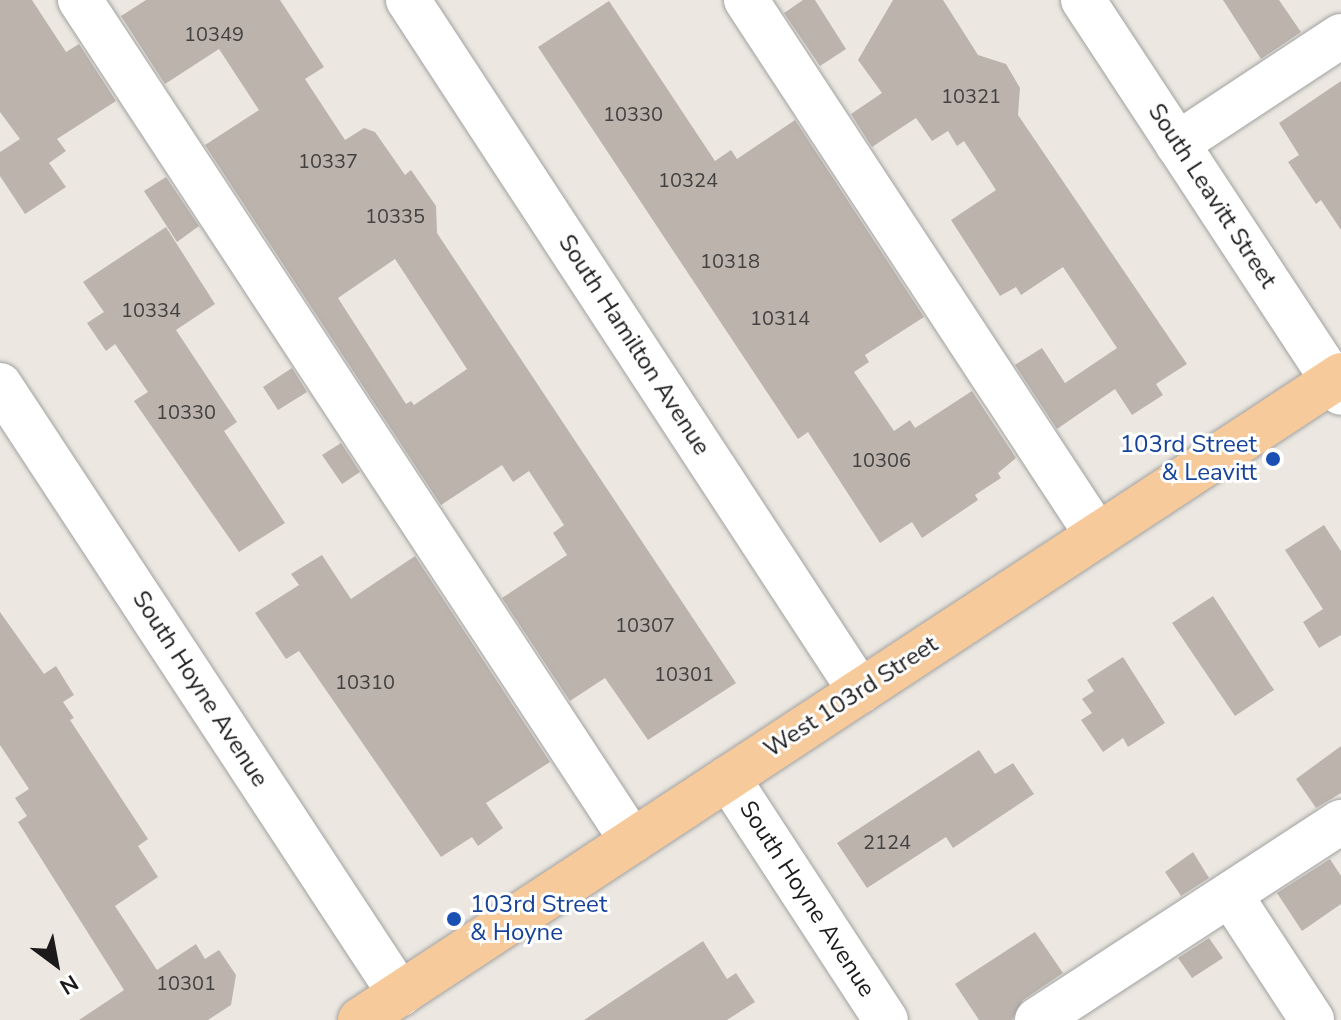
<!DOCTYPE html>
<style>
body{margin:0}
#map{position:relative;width:1341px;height:1020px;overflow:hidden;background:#ece8e1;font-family:"Nunito Sans",sans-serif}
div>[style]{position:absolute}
.building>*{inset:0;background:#bcb3ad}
.roads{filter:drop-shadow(0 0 2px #a2a2a2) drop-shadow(0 0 2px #a2a2a2)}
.minor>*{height:44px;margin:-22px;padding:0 22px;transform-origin:22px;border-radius:22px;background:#fff}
.major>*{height:44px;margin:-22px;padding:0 22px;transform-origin:22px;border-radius:22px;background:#f7ca9b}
.dots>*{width:22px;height:22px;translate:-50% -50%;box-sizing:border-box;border:4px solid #fff;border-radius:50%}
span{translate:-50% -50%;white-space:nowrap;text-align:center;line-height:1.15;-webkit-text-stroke:6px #fff;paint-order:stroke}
.number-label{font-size:20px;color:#434140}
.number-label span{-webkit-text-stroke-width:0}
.street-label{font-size:24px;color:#1b1b1b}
.transit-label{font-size:24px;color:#164399}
.right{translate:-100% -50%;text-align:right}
.left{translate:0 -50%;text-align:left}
.north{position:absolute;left:16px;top:924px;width:80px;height:80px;-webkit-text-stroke:6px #fff;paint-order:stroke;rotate:148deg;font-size:22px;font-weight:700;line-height:32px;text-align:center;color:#1b1b1b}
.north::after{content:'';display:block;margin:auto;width:28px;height:36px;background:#1b1b1b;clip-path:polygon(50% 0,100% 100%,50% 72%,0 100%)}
</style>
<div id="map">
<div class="building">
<i style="clip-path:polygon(0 0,32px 0,66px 52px,79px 44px,116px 101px,57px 139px,66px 151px,49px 163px,66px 187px,25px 214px,0 176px,0 152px,20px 139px,0 112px)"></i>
<i style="clip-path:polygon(evenodd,146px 0,280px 0,324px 67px,305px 79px,345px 140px,364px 128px,375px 132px,405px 175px,411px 170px,436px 206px,437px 233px,736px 683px,648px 740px,605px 678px,570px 701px,502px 598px,567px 555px,553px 533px,564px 525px,529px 471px,513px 482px,502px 465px,441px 505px,205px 145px,259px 110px,219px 49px,165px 84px,121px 16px,146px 0,395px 259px,467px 369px,414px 405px,411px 401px,406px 404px,338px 298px,395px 259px)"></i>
<i style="clip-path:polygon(803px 0,815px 0,846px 49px,820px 66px,784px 13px)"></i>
<i style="clip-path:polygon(893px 0,943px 0,978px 55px,1006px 64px,1020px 88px,1018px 115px,1187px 364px,1156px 384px,1163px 395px,1132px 415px,1115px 389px,1057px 429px,1015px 365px,1042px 348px,1065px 383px,1117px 348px,1063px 267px,1021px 295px,1016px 287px,1000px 296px,951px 220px,996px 190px,964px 141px,957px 146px,948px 131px,932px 141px,916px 118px,872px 147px,851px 114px,882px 93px,858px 60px)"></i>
<i style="clip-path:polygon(1223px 0,1279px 0,1301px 32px,1261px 59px)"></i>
<i style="clip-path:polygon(609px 1px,715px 161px,731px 150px,737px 159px,795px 120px,924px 317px,865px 355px,869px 362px,854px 372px,894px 431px,910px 420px,915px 428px,972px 391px,1016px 458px,998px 473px,1001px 478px,975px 495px,978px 500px,922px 538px,912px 522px,880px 543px,808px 432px,798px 439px,538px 47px)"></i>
<i style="clip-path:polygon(1341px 81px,1341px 230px,1321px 200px,1316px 204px,1288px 162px,1299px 155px,1279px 123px)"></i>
<i style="clip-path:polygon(166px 177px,199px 226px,177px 242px,144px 191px)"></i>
<i style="clip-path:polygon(166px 227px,215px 304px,176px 330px,237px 422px,224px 431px,285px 523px,239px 552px,134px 401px,148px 392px,115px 344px,106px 351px,87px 323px,104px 312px,83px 282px)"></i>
<i style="clip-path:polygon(292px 368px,307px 392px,278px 410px,263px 387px)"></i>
<i style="clip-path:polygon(341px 443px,360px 472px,342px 484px,322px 455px)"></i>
<i style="clip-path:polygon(1324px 525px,1341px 551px,1341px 635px,1319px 648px,1303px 622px,1323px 609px,1285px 550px)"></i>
<i style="clip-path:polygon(322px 555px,351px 599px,415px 556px,550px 762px,486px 803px,503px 828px,478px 846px,472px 837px,441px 857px,299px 651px,286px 659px,255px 613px,299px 585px,291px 574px)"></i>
<i style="clip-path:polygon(1213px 596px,1274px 690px,1235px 716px,1172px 623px)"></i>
<i style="clip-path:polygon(0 612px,44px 674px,56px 666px,74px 695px,63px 702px,74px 718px,70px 720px,148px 839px,138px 846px,158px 877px,115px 906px,157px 970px,196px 944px,205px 959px,219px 950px,236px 975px,231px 1005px,208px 1020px,79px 1020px,124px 990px,18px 822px,27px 816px,15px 798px,29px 789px,0 745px)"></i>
<i style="clip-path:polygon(1123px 657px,1165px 723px,1128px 747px,1123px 738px,1103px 752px,1081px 720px,1092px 713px,1082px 699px,1094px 691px,1087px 680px)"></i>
<i style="clip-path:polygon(1341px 746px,1341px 793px,1316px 808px,1296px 779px)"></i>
<i style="clip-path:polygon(979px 750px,995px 774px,1013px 763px,1034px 794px,953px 848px,946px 837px,867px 888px,837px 843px)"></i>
<i style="clip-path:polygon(1193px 852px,1209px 878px,1181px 896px,1165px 872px)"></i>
<i style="clip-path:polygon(1330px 859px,1341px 876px,1341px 904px,1302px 931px,1277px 893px)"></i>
<i style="clip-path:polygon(1035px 932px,1063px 973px,1023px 1000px,1012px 1020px,979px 1020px,955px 984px)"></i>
<i style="clip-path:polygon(1209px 938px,1223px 958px,1192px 978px,1178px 958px)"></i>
<i style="clip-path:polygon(703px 941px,727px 979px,736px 973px,755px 1002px,727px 1020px,584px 1020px)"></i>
</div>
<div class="roads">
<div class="minor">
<i style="left:80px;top:0;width:1006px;rotate:56.72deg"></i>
<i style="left:408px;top:0;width:826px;rotate:56.81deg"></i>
<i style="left:746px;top:0;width:640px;rotate:56.73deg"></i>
<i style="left:1083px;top:0;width:470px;rotate:56.7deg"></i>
<i style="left:1177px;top:144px;width:196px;rotate:-33.4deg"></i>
<i style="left:0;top:385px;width:729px;rotate:56.7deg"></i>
<i style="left:728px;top:778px;width:289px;rotate:56.9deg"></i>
<i style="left:1231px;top:896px;width:148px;rotate:56.8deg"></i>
<i style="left:1037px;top:1020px;width:363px;rotate:-33.1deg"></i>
</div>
<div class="major">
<i style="left:360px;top:1020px;width:1174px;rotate:-33.32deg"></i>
</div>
</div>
<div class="dots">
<i style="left:1273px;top:459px;background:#1a4fb4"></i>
<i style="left:454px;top:919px;background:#1a4fb4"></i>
</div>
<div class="number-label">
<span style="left:214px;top:34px">10349</span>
<span style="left:971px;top:96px">10321</span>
<span style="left:633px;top:114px">10330</span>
<span style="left:328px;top:161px">10337</span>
<span style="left:688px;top:180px">10324</span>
<span style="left:395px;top:216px">10335</span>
<span style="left:730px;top:261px">10318</span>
<span style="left:151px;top:310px">10334</span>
<span style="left:780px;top:318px">10314</span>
<span style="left:186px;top:412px">10330</span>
<span style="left:881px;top:460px">10306</span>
<span style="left:645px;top:625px">10307</span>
<span style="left:684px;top:674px">10301</span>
<span style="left:365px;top:682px">10310</span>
<span style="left:887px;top:842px">2124</span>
<span style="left:186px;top:983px">10301</span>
</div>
<div class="street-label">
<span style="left:1212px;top:196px;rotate:57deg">South Leavitt Street</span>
<span style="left:634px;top:345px;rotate:57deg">South Hamilton Avenue</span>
<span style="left:200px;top:689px;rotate:57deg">South Hoyne Avenue</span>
<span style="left:851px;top:697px;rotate:-33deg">West 103rd Street</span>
<span style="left:807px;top:899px;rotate:57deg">South Hoyne Avenue</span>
</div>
<div class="transit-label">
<span class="right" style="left:1257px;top:459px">103rd Street<br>&amp; Leavitt</span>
<span class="left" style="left:470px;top:919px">103rd Street<br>&amp; Hoyne</span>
</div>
<div class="north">N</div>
</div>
